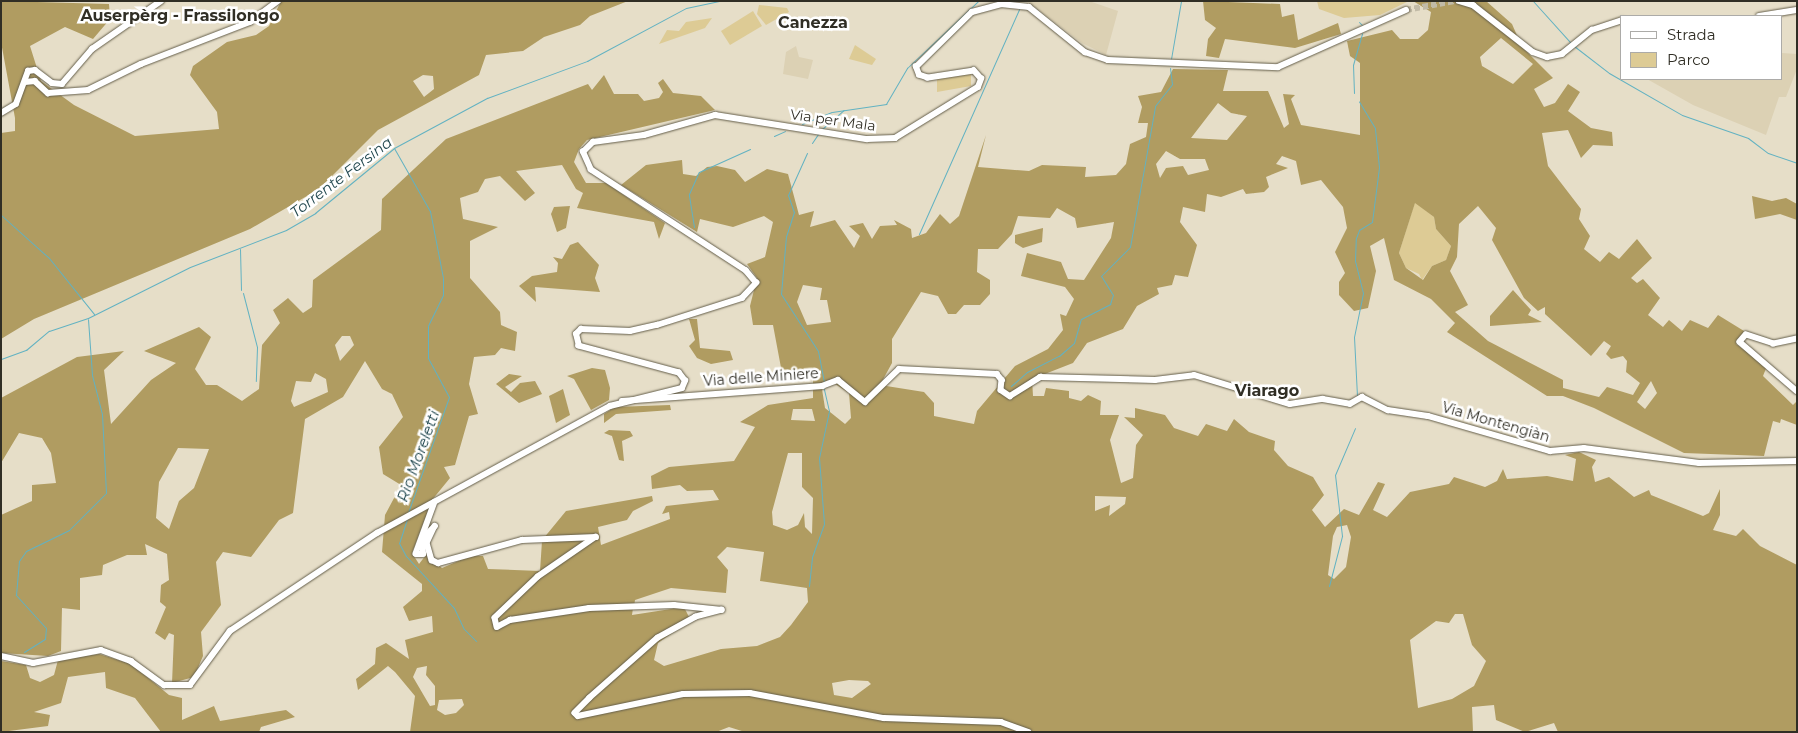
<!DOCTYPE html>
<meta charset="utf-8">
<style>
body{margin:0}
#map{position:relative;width:1798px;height:733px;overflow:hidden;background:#e6dec8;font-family:Montserrat,sans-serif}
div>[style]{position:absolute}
.built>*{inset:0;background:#dcd1b4}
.green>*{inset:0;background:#ddcb95}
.forest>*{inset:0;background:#b09c61}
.stream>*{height:1px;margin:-0.5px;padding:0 0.5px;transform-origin:0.5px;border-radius:0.5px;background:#62b2c2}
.secondary-tunnel>*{height:5.5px;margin-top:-2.75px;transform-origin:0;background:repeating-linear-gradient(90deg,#c2bba7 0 5.5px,transparent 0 8.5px)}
.roads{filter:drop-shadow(0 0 1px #645e4a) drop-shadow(0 0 1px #645e4a)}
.secondary>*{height:5.5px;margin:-2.75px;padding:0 2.75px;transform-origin:2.75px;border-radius:2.75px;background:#fff}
span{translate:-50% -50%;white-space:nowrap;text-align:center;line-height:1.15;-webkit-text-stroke:5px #fff;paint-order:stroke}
.street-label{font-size:14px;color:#302e25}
.water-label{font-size:15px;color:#21474e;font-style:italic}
.quarter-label{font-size:16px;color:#302e25;font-weight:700}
.frame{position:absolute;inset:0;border:2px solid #302e25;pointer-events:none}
.legend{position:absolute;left:1620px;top:15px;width:162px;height:65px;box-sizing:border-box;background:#fff;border:1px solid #acaba8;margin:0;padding:6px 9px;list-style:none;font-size:15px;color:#302e25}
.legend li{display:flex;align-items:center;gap:10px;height:25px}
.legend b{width:25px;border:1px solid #acaba8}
</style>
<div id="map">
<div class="built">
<i style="clip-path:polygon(1027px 1px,1089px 1px,1118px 11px,1106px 55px,1082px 43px)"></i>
<i style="clip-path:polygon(796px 46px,799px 57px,813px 60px,808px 79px,783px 74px,786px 52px)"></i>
<i style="clip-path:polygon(1782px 53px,1797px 54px,1797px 69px,1786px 97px,1779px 97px,1766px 135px,1693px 105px,1647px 79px,1782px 79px)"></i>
</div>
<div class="green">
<i style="clip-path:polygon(1317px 1px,1409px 1px,1380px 15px,1344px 18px,1319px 9px)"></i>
<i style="clip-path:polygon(759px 5px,787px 8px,789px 12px,766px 25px,757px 14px)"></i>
<i style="clip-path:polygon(753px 11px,762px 26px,730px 45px,721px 31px)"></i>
<i style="clip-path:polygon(712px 18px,705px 28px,659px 44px,667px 30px,679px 31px,686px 22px)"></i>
<i style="clip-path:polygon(855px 45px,876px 59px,872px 65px,849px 59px)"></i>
<i style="clip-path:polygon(971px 73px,971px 86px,937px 92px,937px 79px)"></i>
<i style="clip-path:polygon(1415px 202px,1434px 217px,1436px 229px,1451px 246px,1446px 260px,1432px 266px,1422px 280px,1419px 274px,1406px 268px,1399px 253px)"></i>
</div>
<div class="forest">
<i style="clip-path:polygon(evenodd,1px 1px,109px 4px,110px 19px,93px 39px,65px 27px,30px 46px,41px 81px,74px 105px,135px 136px,219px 129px,217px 112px,190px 75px,193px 66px,227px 42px,256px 35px,269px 26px,281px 1px,628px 1px,590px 16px,580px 25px,544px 37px,523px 51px,486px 55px,479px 75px,378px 130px,319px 189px,250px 229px,34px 319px,1px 339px,1px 133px,15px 131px,15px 118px,1px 42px,1px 1px,423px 75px,433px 76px,434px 89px,424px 97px,413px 81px,423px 75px)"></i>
<i style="clip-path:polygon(1203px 1px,1280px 4px,1282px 17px,1294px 14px,1298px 40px,1338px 23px,1341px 34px,1295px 48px,1225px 39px,1219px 58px,1206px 56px,1208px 39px,1216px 28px,1205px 20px)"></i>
<i style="clip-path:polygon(evenodd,1413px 1px,1486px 1px,1512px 24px,1522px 47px,1553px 78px,1534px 89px,1544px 107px,1555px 103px,1568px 84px,1580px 92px,1568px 111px,1591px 128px,1612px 132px,1613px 146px,1593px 145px,1581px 158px,1568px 130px,1542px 133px,1548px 166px,1581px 209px,1579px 219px,1590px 236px,1584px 249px,1600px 262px,1609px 252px,1619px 259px,1637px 239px,1652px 258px,1631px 278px,1637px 283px,1643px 279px,1660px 298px,1648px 315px,1663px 327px,1669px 320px,1682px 331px,1690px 320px,1708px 328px,1718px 315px,1744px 331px,1736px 344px,1767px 366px,1763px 376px,1793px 405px,1797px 401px,1797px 425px,1781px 419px,1780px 423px,1773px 421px,1764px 456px,1684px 453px,1594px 408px,1563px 396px,1547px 396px,1447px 332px,1455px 323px,1431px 299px,1394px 280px,1384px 238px,1370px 246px,1376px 271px,1368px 308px,1354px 311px,1339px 295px,1339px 282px,1345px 273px,1335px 252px,1347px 228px,1343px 207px,1321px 180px,1301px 185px,1296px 161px,1282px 156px,1276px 164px,1288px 168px,1266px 177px,1269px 187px,1264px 192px,1246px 194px,1243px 189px,1221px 197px,1207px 194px,1205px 212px,1183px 207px,1180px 222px,1197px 245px,1188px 277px,1175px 275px,1172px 285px,1157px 288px,1159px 294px,1137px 306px,1123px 329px,1087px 343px,1073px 363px,1032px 379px,1033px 396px,1044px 396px,1046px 388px,1069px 391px,1069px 398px,1081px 401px,1088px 395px,1101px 401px,1100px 415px,1119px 415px,1110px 440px,1121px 483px,1133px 478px,1136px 445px,1143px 435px,1124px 417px,1135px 418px,1135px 408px,1165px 415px,1174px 428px,1198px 436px,1206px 424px,1227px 431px,1234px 419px,1249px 432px,1275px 441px,1274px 450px,1288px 466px,1313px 477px,1324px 495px,1312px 510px,1325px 527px,1344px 509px,1359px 515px,1378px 482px,1385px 484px,1373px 510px,1387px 517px,1410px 492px,1449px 484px,1454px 477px,1485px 487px,1497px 481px,1503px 469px,1507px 479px,1547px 476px,1573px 481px,1576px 459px,1565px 455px,1579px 452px,1596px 460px,1592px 467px,1595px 482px,1609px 477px,1634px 497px,1649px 490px,1651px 495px,1703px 516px,1709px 513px,1720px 489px,1720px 515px,1713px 530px,1736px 536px,1743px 529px,1760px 546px,1797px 565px,1797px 732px,1558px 732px,1554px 723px,1525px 732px,1496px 720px,1494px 705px,1472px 707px,1473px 732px,1029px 732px,1001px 721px,884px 718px,774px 695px,699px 692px,584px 717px,576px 713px,658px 639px,691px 620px,658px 643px,654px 660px,664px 666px,721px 649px,757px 646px,780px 637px,791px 625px,808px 602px,807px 588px,760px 581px,764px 552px,727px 547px,717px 557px,728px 570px,726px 593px,671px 588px,635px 600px,634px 607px,541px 614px,497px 626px,495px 619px,538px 578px,597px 537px,594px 534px,543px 539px,566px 511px,652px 496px,653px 501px,633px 511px,627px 520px,598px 527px,601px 545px,670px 519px,669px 512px,662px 514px,666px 506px,719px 500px,713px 490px,687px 491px,680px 485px,652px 489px,651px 476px,669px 467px,734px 461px,755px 427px,740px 422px,768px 405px,813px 398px,813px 374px,782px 373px,773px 325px,753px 325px,750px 306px,757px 278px,747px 264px,765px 257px,773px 222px,764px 216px,733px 227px,700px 219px,697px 232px,621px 185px,646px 165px,682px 160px,683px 174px,696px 176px,707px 167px,717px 166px,735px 170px,745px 182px,767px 169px,788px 174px,799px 215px,814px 211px,810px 227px,835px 220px,854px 248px,860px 236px,849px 226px,863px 223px,872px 239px,880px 226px,897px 225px,894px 220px,911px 229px,912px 238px,926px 233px,940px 214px,950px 224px,959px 216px,986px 135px,978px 167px,1029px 171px,1042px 165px,1086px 167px,1085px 177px,1116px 175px,1126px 164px,1130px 144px,1146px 137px,1148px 123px,1138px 123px,1142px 107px,1138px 96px,1161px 92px,1173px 69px,1228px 70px,1223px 91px,1268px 91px,1284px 128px,1289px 124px,1283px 94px,1295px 95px,1291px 99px,1301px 125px,1360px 135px,1360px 63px,1350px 56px,1347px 41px,1392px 30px,1400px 39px,1418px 39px,1428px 30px,1431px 12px,1413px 1px,1501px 38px,1533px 64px,1513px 84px,1482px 66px,1480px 57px,1501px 38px,1413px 1px,1218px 103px,1231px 113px,1247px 116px,1227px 140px,1191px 138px,1218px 103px,1413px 1px,1166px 151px,1180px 159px,1205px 159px,1209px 170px,1188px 175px,1183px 166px,1166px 168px,1160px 178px,1156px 164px,1166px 151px,1413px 1px,1415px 203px,1434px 217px,1436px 229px,1451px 246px,1446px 260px,1432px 266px,1423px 280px,1406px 268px,1399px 253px,1415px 203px,1413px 1px,1478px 206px,1496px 228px,1492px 240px,1524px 298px,1538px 311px,1545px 307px,1545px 314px,1591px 356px,1604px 341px,1611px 346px,1606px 354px,1611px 359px,1623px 356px,1627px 361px,1626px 372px,1640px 383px,1633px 395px,1607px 387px,1599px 397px,1563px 388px,1563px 380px,1488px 341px,1455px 312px,1468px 305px,1450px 271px,1457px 257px,1459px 224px,1478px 206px,1413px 1px,1057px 208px,1075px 218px,1077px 228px,1114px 222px,1111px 238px,1084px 280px,1068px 279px,1061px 262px,1027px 253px,1021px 276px,1065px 287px,1074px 299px,1066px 316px,1060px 314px,1063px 330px,1048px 349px,1015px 366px,977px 411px,974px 424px,934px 416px,934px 403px,924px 392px,880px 385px,892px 363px,892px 339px,921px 292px,938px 296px,948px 314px,956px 314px,964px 305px,980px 305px,990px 294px,990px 280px,977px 272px,978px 249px,998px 249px,1012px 234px,1018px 216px,1050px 218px,1057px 208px,1413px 1px,803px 285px,822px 288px,820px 300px,827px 300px,831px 322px,807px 325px,797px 302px,803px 285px,1413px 1px,829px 380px,849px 393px,851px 418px,845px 424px,825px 408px,821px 383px,829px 380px,1413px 1px,1651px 381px,1657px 393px,1645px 409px,1637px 402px,1651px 381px,1413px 1px,793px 409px,812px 409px,815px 421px,791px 420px,793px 409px,1413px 1px,788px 453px,802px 453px,802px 487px,813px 498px,812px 534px,805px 527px,804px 513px,798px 525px,787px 530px,773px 525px,772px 512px,788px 453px,1413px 1px,1095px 496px,1126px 497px,1125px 504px,1109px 516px,1110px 505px,1095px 511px,1095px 496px,1413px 1px,1347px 525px,1351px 537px,1346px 567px,1334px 579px,1328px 575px,1333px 536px,1337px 527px,1347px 525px,1413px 1px,1455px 614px,1463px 614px,1472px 645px,1486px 661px,1474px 686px,1452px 699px,1418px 708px,1410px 640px,1436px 621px,1449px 623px,1455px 614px,1413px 1px,849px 680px,868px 681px,871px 684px,852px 698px,834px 695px,832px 683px,849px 680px)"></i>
<i style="clip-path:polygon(evenodd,604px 75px,614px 94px,638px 94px,644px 101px,659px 98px,663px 92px,658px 83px,663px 79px,673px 93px,701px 96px,715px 110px,587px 140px,579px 149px,574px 162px,586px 183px,606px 183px,665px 223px,659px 239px,654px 222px,577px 208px,583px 193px,576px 189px,562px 165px,516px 171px,535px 193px,525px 201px,500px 176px,485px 179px,478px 192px,460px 198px,463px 219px,498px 227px,470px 241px,470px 278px,500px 312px,501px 325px,517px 332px,515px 351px,501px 348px,495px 355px,474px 357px,469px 384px,478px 414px,469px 416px,455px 465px,444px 467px,450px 478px,432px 500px,412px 553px,419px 564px,426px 555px,442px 568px,470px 556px,483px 556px,488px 569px,540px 571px,542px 541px,594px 535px,494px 618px,497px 627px,510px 620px,567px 612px,633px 608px,632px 615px,684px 607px,690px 619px,668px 631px,575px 713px,578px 717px,683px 694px,750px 694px,883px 719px,1001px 722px,1027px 732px,745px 732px,729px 727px,716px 732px,410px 732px,415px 696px,395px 672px,388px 666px,358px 690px,356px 679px,375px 664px,376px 648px,386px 643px,409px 659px,405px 640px,433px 632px,432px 616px,409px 621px,403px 607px,422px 591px,422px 584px,382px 552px,385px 515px,401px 485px,383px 474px,379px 447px,403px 417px,392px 394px,382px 389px,365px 361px,343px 397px,305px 419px,293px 513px,279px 520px,251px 557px,223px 552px,216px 562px,221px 605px,201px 632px,203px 656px,194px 677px,172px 683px,174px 635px,169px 633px,165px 640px,155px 633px,166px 607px,160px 602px,161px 585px,169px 580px,167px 554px,145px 544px,147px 555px,127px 555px,103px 565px,102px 575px,80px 578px,80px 610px,62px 608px,61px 651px,48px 656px,1px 653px,1px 515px,32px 501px,32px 485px,56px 483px,51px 453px,42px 438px,19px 433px,1px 463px,1px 398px,77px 357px,124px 351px,104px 370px,111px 424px,151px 380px,176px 363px,144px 351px,199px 327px,211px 337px,195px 369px,206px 385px,217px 385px,242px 401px,259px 389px,262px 345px,280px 323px,273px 310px,288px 298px,303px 313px,312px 307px,313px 280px,381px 230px,382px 199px,446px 139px,588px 84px,592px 90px,604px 75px,342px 336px,350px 336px,354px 345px,340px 361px,335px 345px,342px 336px,604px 75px,315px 373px,326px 379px,328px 392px,294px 407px,291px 401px,296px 381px,311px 382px,315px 373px,604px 75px,178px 448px,209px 449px,194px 488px,179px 501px,169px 529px,156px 518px,159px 482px,178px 448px,604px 75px,427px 666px,426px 675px,435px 686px,435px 705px,430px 706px,413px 677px,417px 668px,427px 666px,604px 75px,462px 699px,464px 705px,456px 713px,445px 715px,437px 710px,439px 700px,462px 699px)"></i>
<i style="clip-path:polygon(1752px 196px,1772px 201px,1786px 198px,1797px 204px,1797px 220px,1780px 214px,1755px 219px)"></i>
<i style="clip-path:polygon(570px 206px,566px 228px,557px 232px,551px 214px,554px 207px)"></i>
<i style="clip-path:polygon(1043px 228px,1042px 242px,1023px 248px,1015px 243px,1015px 235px)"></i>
<i style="clip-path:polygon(578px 242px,599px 265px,595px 278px,600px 292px,535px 287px,536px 302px,519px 286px,532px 276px,557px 272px,558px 263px,553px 257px,562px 259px,570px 245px)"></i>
<i style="clip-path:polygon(1513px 290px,1531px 310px,1528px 315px,1542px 322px,1490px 326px,1490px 316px)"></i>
<i style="clip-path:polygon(689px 319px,697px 319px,700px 348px,730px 351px,733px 360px,711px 364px,697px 358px,689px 346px,695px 340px)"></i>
<i style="clip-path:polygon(592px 368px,605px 370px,610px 388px,609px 400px,591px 410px,574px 379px,567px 376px)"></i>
<i style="clip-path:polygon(509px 374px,522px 376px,505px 387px,511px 392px,520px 383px,535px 381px,542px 394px,519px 403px,496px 384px)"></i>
<i style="clip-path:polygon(563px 389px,570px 415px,556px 423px,549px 396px)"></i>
<i style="clip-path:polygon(670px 405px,671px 410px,616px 414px,604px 423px,604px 414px,615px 407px)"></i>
<i style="clip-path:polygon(609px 430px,630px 431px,633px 436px,622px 441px,624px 461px,619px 460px,612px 436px,604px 433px)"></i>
<i style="clip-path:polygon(99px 654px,131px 664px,169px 695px,182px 698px,182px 720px,214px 706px,220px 721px,286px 710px,295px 717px,261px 727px,259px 732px,161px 732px,135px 698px,106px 688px,105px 672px,68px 677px,61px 703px,34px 712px,50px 715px,48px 726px,1px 732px,1px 661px,26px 665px,30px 678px,40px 682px,54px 675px,58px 660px)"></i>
</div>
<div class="stream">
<i style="left:1533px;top:1px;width:57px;rotate:47.9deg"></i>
<i style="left:1359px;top:22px;width:4px;rotate:45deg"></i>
<i style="left:1574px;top:46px;width:44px;rotate:37.6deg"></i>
<i style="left:1609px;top:73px;width:84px;rotate:29.9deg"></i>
<i style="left:1682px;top:115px;width:70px;rotate:19.2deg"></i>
<i style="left:1748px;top:138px;width:25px;rotate:37deg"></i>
<i style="left:1768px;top:153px;width:31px;rotate:19deg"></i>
<i style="left:1171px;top:59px;width:59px;rotate:-80.2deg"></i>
<i style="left:1354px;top:93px;width:28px;rotate:-92deg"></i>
<i style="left:1353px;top:65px;width:33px;rotate:-74deg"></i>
<i style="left:802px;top:124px;width:32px;rotate:-22deg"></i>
<i style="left:832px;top:112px;width:55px;rotate:-8.4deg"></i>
<i style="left:886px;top:104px;width:42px;rotate:-59.7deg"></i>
<i style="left:907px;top:68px;width:98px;rotate:-43.3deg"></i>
<i style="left:822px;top:129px;width:29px;rotate:-41deg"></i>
<i style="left:774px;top:136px;width:12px;rotate:-24deg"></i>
<i style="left:812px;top:143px;width:11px;rotate:-56deg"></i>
<i style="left:394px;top:148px;width:73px;rotate:60.3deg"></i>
<i style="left:430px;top:211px;width:68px;rotate:79deg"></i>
<i style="left:443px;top:278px;width:17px;rotate:90deg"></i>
<i style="left:443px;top:295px;width:34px;rotate:116deg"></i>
<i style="left:428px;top:326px;width:32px;rotate:90deg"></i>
<i style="left:428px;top:358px;width:44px;rotate:61.7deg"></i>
<i style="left:449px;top:397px;width:123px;rotate:109.5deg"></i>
<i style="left:807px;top:153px;width:46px;rotate:114.3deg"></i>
<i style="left:788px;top:195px;width:18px;rotate:71deg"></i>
<i style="left:794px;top:212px;width:25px;rotate:108deg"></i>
<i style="left:786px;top:236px;width:58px;rotate:94.9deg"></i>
<i style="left:781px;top:294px;width:68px;rotate:57deg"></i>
<i style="left:818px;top:351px;width:32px;rotate:79deg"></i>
<i style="left:1px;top:215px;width:64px;rotate:41.9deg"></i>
<i style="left:49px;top:258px;width:72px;rotate:51.2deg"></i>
<i style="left:694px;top:227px;width:33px;rotate:-99deg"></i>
<i style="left:689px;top:194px;width:24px;rotate:-66deg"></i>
<i style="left:699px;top:172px;width:56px;rotate:-24.3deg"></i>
<i style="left:919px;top:234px;width:246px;rotate:-66deg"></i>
<i style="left:240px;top:249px;width:41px;rotate:88.6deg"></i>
<i style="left:243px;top:293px;width:56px;rotate:75.5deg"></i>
<i style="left:257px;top:347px;width:34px;rotate:92deg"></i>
<i style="left:1px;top:359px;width:27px;rotate:-20deg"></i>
<i style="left:26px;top:350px;width:30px;rotate:-40deg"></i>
<i style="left:49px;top:331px;width:41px;rotate:-18.4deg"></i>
<i style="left:88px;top:318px;width:114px;rotate:-26.6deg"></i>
<i style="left:190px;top:267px;width:103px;rotate:-21.1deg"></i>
<i style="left:286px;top:230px;width:34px;rotate:-30deg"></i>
<i style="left:315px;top:213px;width:102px;rotate:-39.4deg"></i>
<i style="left:394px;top:148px;width:106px;rotate:-28.3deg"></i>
<i style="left:487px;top:98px;width:107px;rotate:-20.3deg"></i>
<i style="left:587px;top:61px;width:112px;rotate:-28.2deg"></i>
<i style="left:686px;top:8px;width:35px;rotate:-12deg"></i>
<i style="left:1011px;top:386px;width:21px;rotate:-41deg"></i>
<i style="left:1027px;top:372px;width:36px;rotate:-27deg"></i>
<i style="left:1059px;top:356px;width:20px;rotate:-41deg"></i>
<i style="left:1074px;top:343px;width:25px;rotate:-74deg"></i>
<i style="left:1081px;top:319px;width:33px;rotate:-27deg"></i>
<i style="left:1110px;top:304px;width:9px;rotate:-72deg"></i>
<i style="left:1113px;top:295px;width:22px;rotate:-122deg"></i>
<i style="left:1101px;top:276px;width:41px;rotate:-45deg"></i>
<i style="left:1130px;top:247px;width:143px;rotate:-79.9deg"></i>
<i style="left:1155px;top:106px;width:28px;rotate:-52deg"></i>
<i style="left:1172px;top:84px;width:16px;rotate:-97deg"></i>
<i style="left:1357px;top:396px;width:59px;rotate:-92.9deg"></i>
<i style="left:1354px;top:337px;width:45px;rotate:-78.4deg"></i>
<i style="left:1363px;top:293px;width:33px;rotate:-104deg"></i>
<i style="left:1355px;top:261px;width:23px;rotate:-88deg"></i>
<i style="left:1356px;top:238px;width:9px;rotate:-69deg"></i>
<i style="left:1359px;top:230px;width:15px;rotate:-32deg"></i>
<i style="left:1372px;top:222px;width:55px;rotate:-82.7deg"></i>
<i style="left:1379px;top:167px;width:39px;rotate:-96deg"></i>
<i style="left:1375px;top:128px;width:31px;rotate:-121deg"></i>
<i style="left:407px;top:519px;width:25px;rotate:108deg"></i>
<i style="left:399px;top:543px;width:15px;rotate:62deg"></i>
<i style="left:406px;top:556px;width:71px;rotate:47.3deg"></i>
<i style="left:454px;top:608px;width:23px;rotate:65deg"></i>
<i style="left:464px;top:629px;width:17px;rotate:45deg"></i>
<i style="left:809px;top:586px;width:29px;rotate:-84deg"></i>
<i style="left:812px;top:557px;width:35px;rotate:-70deg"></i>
<i style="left:824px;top:524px;width:66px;rotate:-94.3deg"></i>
<i style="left:819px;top:458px;width:48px;rotate:-78deg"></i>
<i style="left:829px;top:411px;width:23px;rotate:-103deg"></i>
<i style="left:1329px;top:586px;width:52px;rotate:-75.4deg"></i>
<i style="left:1342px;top:536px;width:61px;rotate:-96.5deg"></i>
<i style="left:1335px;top:475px;width:51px;rotate:-66.9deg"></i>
<i style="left:24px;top:652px;width:25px;rotate:-32deg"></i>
<i style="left:45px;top:639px;width:11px;rotate:-85deg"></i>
<i style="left:46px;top:628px;width:45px;rotate:-132.3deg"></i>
<i style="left:16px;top:595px;width:34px;rotate:-85deg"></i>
<i style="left:19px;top:561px;width:12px;rotate:-55deg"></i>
<i style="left:26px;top:551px;width:48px;rotate:-26deg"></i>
<i style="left:69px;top:530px;width:52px;rotate:-45deg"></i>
<i style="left:106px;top:493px;width:79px;rotate:-92.9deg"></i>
<i style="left:102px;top:414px;width:40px;rotate:-104.4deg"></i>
<i style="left:92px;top:375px;width:56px;rotate:-94.1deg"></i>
</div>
<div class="secondary-tunnel">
<i style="left:1406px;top:10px;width:49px;rotate:-10.6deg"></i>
</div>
<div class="roads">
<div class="secondary">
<i style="left:1459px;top:1px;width:15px;rotate:16deg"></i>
<i style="left:1473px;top:5px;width:76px;rotate:38.1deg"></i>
<i style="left:1533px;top:52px;width:15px;rotate:20deg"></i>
<i style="left:1547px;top:57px;width:15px;rotate:-11deg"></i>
<i style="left:1562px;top:54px;width:38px;rotate:-39deg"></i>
<i style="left:1592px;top:30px;width:32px;rotate:-18deg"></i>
<i style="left:1759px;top:16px;width:38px;rotate:-9deg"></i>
<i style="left:25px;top:82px;width:10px;rotate:-6deg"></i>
<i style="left:35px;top:81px;width:18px;rotate:43deg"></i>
<i style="left:48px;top:93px;width:40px;rotate:-4.3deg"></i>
<i style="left:88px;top:90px;width:59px;rotate:-26.1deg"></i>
<i style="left:141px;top:64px;width:117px;rotate:-21.1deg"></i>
<i style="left:250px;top:22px;width:35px;rotate:-37deg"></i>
<i style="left:1px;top:113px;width:17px;rotate:-31deg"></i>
<i style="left:16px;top:104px;width:35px;rotate:-70deg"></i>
<i style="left:28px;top:71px;width:7px;rotate:-8deg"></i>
<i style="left:35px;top:70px;width:21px;rotate:37deg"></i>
<i style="left:52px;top:83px;width:10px;rotate:6deg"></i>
<i style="left:62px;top:84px;width:46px;rotate:-49.4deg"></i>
<i style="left:92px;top:49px;width:84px;rotate:-34.8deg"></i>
<i style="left:1797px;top:339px;width:24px;rotate:168deg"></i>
<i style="left:1774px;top:344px;width:29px;rotate:-162deg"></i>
<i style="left:1746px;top:335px;width:9px;rotate:131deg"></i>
<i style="left:1740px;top:342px;width:75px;rotate:40.7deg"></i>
<i style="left:622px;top:401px;width:201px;rotate:-4.3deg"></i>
<i style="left:822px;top:386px;width:17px;rotate:-21deg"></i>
<i style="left:838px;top:380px;width:35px;rotate:39deg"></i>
<i style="left:865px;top:402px;width:47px;rotate:-44.1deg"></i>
<i style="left:899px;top:369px;width:98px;rotate:2.9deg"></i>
<i style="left:997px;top:374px;width:8px;rotate:50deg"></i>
<i style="left:1002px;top:380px;width:10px;rotate:96deg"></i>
<i style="left:1001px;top:390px;width:11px;rotate:34deg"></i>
<i style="left:1010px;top:396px;width:36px;rotate:-32deg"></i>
<i style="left:1040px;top:377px;width:115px;rotate:1.5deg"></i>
<i style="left:1155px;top:380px;width:39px;rotate:-7deg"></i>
<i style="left:1194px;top:375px;width:100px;rotate:16.8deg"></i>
<i style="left:1290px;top:404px;width:33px;rotate:-9deg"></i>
<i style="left:1323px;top:399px;width:27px;rotate:10deg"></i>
<i style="left:1350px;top:404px;width:14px;rotate:-30deg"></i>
<i style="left:1362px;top:397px;width:29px;rotate:27deg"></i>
<i style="left:1388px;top:410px;width:40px;rotate:8.5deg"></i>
<i style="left:1428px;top:416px;width:127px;rotate:16deg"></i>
<i style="left:1550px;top:451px;width:34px;rotate:-5deg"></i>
<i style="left:1584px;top:448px;width:116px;rotate:7.4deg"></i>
<i style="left:1699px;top:463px;width:98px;rotate:-1.2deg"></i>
<i style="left:435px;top:502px;width:55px;rotate:110.1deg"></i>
<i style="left:416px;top:554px;width:7px"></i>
<i style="left:423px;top:554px;width:15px;rotate:-94deg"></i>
<i style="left:422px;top:539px;width:18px;rotate:-45deg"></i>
<i style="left:435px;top:526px;width:19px;rotate:115deg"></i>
<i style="left:427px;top:543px;width:18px;rotate:74deg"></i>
<i style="left:432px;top:560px;width:7px;rotate:27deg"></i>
<i style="left:438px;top:563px;width:87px;rotate:-15.3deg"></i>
<i style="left:522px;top:540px;width:74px;rotate:-2.3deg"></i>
<i style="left:596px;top:537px;width:70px;rotate:145.4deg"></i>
<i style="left:538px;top:577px;width:59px;rotate:136.4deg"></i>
<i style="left:495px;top:618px;width:9px;rotate:77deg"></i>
<i style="left:497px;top:627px;width:15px;rotate:-28deg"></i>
<i style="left:510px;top:620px;width:80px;rotate:-8.6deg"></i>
<i style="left:589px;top:608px;width:85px;rotate:-2deg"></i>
<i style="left:674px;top:605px;width:48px;rotate:5.9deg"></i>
<i style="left:722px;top:610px;width:27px;rotate:165deg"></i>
<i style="left:696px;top:617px;width:43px;rotate:151.1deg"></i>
<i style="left:658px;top:638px;width:91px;rotate:138.6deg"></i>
<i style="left:590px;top:698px;width:21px;rotate:135deg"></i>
<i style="left:575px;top:713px;width:4px;rotate:45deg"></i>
<i style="left:578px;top:716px;width:107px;rotate:-11.8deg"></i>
<i style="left:683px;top:694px;width:67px;rotate:-0.9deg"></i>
<i style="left:750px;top:693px;width:136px;rotate:10.6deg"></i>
<i style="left:884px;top:718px;width:117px;rotate:2deg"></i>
<i style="left:1001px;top:722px;width:29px;rotate:20deg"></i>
<i style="left:1px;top:656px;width:33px;rotate:12deg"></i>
<i style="left:33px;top:663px;width:69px;rotate:-10.8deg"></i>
<i style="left:101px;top:650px;width:32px;rotate:20deg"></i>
<i style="left:131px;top:661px;width:41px;rotate:36deg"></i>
<i style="left:164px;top:685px;width:26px"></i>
<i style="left:190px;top:685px;width:67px;rotate:-53.5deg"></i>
<i style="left:230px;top:631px;width:177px;rotate:-33.7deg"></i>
<i style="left:377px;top:533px;width:265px;rotate:-28.6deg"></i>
<i style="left:610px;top:406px;width:74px;rotate:-14deg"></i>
<i style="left:682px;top:388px;width:8px;rotate:-67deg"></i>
<i style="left:685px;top:381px;width:10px;rotate:-127deg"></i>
<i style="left:679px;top:373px;width:104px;rotate:-164.9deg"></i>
<i style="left:579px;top:346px;width:12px;rotate:-104deg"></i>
<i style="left:576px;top:334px;width:7px;rotate:-45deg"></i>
<i style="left:581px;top:329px;width:49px;rotate:2.3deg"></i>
<i style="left:630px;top:331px;width:28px;rotate:-13deg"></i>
<i style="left:657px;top:325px;width:89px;rotate:-17.6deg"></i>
<i style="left:742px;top:298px;width:21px;rotate:-47deg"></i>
<i style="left:756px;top:283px;width:16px;rotate:-130deg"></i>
<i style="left:746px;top:271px;width:185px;rotate:-146.9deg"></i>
<i style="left:591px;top:170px;width:20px;rotate:-114deg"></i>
<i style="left:583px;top:152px;width:14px;rotate:-45deg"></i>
<i style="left:593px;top:142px;width:51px;rotate:-7.8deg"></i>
<i style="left:644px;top:135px;width:74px;rotate:-15.7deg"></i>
<i style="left:715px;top:115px;width:154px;rotate:9deg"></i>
<i style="left:867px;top:139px;width:28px;rotate:-2deg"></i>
<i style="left:895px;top:138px;width:97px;rotate:-31.6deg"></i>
<i style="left:978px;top:87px;width:9px;rotate:-69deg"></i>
<i style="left:981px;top:79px;width:11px;rotate:-131deg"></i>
<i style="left:974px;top:71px;width:47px;rotate:171.3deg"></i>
<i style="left:928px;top:78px;width:9px;rotate:-162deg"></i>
<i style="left:919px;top:75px;width:9px;rotate:-111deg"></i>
<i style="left:916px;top:67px;width:78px;rotate:-44.5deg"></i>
<i style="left:972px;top:12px;width:30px;rotate:-15deg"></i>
<i style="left:1001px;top:4px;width:28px;rotate:6deg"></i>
<i style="left:1029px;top:7px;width:72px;rotate:38.8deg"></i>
<i style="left:1085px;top:52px;width:24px;rotate:19deg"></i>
<i style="left:1108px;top:60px;width:170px;rotate:2.4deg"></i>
<i style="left:1278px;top:67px;width:140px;rotate:-24deg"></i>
</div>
</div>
<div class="street-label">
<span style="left:833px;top:120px;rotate:8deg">Via per Mala</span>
<span style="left:761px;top:377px;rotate:-4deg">Via delle Miniere</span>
<span style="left:1496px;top:422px;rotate:16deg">Via Montengiàn</span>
</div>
<div class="water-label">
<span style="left:341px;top:177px;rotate:-37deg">Torrente Fersina</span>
<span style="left:418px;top:456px;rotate:-70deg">Rio Moreletti</span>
</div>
<div class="quarter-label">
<span style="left:180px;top:16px">Auserpèrg - Frassilongo</span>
<span style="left:813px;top:23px">Canezza</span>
<span style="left:1267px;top:391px">Viarago</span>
</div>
<div class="frame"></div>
<ul class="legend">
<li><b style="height:6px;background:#fff"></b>Strada</li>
<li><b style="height:14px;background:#ddcb95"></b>Parco</li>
</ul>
</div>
